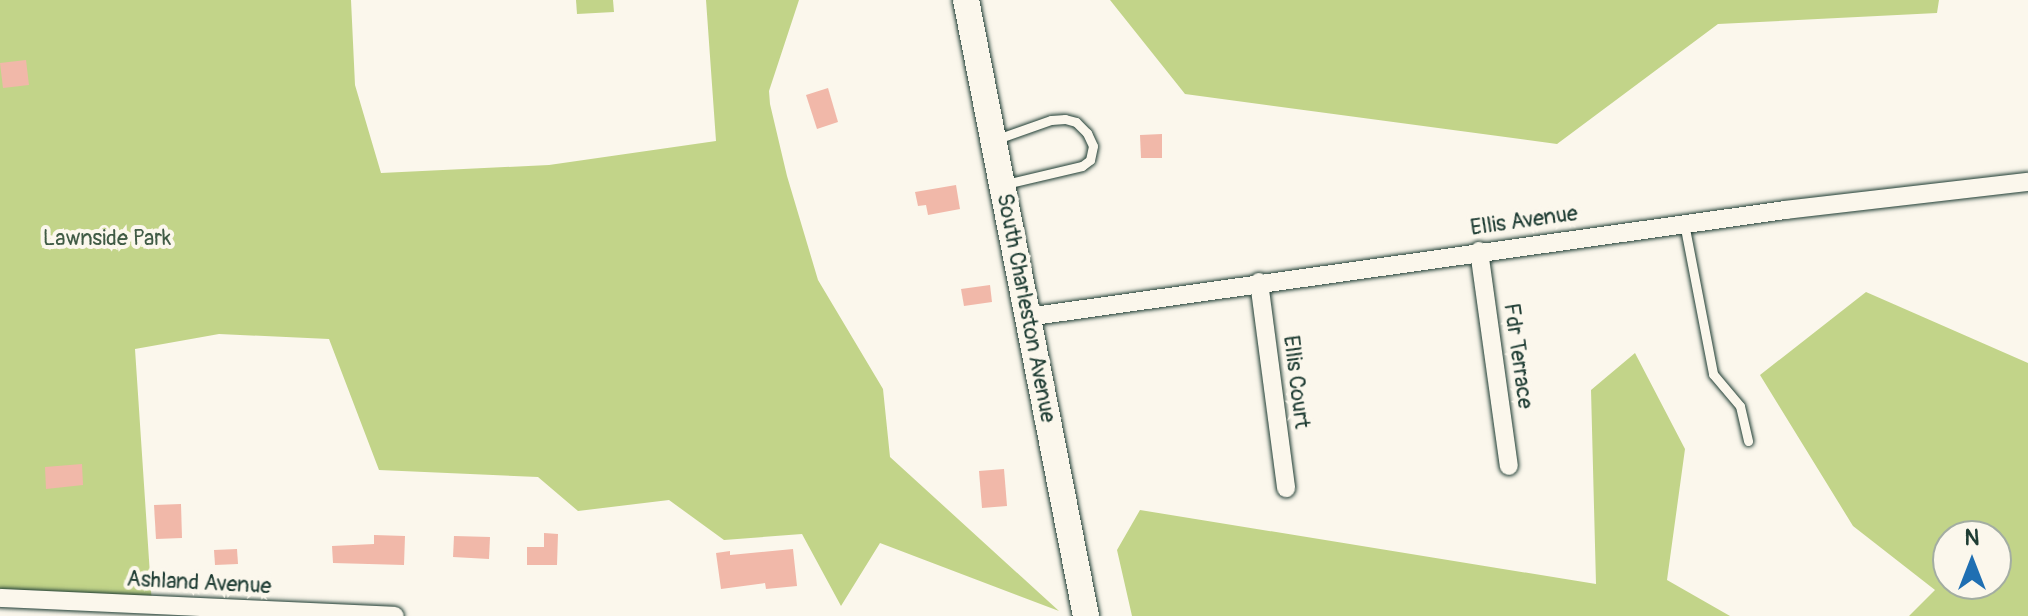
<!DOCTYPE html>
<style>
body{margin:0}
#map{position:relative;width:2028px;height:616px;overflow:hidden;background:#fbf7ec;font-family:Pangolin,sans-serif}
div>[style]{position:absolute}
.green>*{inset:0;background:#c2d489}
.building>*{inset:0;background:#f1b8a9}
.roads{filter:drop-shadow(0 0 2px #1f3d34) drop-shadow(0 0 2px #1f3d34)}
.lane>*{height:9px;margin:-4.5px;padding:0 4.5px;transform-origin:4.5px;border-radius:4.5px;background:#fbf7ec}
.street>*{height:18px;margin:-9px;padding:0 9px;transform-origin:9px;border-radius:9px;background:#fbf7ec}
.secondary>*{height:26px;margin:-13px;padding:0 13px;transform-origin:13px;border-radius:13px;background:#fbf7ec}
span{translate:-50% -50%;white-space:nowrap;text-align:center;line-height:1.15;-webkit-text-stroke:8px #fbf7ec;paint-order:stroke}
.street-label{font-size:22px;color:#1f3d34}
.park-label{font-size:22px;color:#405b45}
.north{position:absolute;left:1932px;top:520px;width:80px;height:80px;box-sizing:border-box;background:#fbf7ec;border:2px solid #a3ada2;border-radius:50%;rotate:0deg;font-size:22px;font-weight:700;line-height:32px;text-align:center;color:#1f3d34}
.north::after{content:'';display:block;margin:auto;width:28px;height:36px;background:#1f6fb2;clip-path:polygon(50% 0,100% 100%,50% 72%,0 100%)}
</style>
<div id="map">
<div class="green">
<i style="clip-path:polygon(0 0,351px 0,355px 85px,381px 173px,549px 165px,716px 141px,706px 0,799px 0,769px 91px,770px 104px,787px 176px,818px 280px,883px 389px,890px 457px,1059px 611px,880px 543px,841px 606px,802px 534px,724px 540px,669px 500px,578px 511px,538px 477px,379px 470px,329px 339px,219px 334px,135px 349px,152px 605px,0 597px)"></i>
<i style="clip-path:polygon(576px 0,613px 0,614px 12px,577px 14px)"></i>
<i style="clip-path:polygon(1110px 0,1939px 0,1937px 13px,1718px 24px,1557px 144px,1185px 94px)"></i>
<i style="clip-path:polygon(evenodd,1866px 292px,2028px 363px,2028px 616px,1909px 616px,1935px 590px,1853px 526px,1760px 375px,1866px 292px,1948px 536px,1996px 536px,1996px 584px,1948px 584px,1948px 536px)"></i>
<i style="clip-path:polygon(1635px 353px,1685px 449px,1667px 580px,1730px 616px,1132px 616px,1117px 550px,1140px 510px,1596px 584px,1591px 390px)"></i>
</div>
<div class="building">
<i style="clip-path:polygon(26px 60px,29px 85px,3px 88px,0 63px)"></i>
<i style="clip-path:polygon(828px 88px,838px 122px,817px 129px,806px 95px)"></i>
<i style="clip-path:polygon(1162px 134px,1162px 158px,1141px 158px,1140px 135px)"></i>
<i style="clip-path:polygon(956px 185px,960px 209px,928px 215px,926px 205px,918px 206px,915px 192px)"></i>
<i style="clip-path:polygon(990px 285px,992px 302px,964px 306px,961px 289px)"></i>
<i style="clip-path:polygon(82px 464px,83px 485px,46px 489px,45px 467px)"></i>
<i style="clip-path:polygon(1004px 469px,1007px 506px,982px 508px,979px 471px)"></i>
<i style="clip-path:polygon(181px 504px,182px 538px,156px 539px,154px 505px)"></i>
<i style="clip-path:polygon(544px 533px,558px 534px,557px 565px,527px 565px,527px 547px,544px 547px)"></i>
<i style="clip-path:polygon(374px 535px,405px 536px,404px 565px,333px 563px,332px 546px,374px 544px)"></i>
<i style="clip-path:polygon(454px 536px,490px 537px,489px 559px,453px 557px)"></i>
<i style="clip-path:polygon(237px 549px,238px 564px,215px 565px,214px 550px)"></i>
<i style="clip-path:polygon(793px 549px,797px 586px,766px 589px,765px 583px,721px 589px,716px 553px,730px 551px,730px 555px)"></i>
</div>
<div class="roads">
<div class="lane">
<i style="left:997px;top:139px;width:57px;rotate:-19.4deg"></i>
<i style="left:1051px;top:120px;width:14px;rotate:-4deg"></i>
<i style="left:1065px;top:119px;width:11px;rotate:15deg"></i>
<i style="left:1076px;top:122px;width:16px;rotate:45deg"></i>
<i style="left:1087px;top:133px;width:14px;rotate:65deg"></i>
<i style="left:1093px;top:146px;width:14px;rotate:102deg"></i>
<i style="left:1090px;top:160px;width:10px;rotate:143deg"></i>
<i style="left:1082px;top:166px;width:79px;rotate:166.8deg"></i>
<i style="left:1684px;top:223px;width:154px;rotate:79.1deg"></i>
<i style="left:1713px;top:374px;width:42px;rotate:49.8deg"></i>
<i style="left:1740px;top:406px;width:36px;rotate:77deg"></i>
</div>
<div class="street">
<i style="left:1479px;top:251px;width:217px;rotate:82.1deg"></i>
<i style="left:1259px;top:282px;width:208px;rotate:82.5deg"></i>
<i style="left:1027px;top:317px;width:766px;rotate:-8.03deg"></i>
<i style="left:1785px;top:210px;width:245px;rotate:-6.6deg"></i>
<i style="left:0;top:598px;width:395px;rotate:2.6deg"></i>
</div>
<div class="secondary">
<i style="left:966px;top:0;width:628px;rotate:78.98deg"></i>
</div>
</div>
<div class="street-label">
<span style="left:1524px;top:221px;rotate:-8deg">Ellis Avenue</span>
<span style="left:1026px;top:308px;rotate:79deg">South Charleston Avenue</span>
<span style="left:1518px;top:356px;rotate:82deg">Fdr Terrace</span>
<span style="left:1296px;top:382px;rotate:83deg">Ellis Court</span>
<span style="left:199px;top:583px;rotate:3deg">Ashland Avenue</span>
</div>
<div class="park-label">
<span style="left:107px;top:239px">Lawnside Park</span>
</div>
<div class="north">N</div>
</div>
